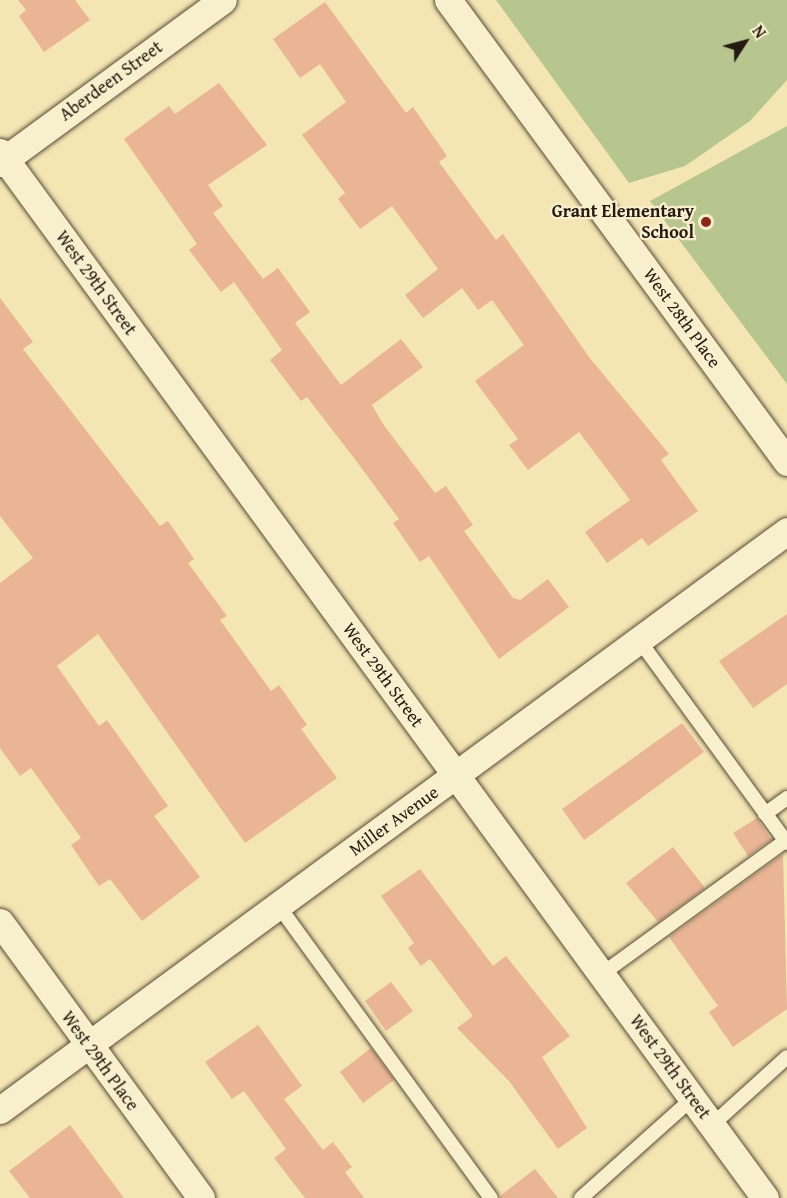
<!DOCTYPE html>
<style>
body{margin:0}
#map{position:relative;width:787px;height:1198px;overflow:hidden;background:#f4e6b2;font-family:"Gentium Book Plus",serif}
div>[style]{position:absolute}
.green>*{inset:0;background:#b7c68f}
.building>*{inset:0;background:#e9b594}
.roads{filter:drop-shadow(0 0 2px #594c39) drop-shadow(0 0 2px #594c39)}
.service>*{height:14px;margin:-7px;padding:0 7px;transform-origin:7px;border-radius:7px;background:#f8efcd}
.minor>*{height:27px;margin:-13.5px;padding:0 13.5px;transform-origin:13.5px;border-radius:13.5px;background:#f8efcd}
.dots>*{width:16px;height:16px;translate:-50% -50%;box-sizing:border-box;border:3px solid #f8efcd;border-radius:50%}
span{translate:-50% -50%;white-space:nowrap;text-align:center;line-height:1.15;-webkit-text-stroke:4.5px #f8efcd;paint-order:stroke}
.street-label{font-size:18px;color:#251911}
.poi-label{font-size:18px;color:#251911;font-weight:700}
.right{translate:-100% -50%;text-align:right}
.north{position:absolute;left:715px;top:12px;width:60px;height:60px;-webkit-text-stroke:4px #f8efcd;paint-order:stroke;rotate:54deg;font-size:16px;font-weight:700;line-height:24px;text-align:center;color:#251911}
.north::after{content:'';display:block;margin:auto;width:21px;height:27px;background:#251911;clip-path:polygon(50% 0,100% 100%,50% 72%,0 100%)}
</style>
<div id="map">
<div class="green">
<i style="clip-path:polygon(496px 0,787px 0,787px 80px,750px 121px,685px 166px,629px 183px)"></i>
<i style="clip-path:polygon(787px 126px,787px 384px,650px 201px)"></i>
</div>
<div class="building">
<i style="clip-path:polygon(18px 0,75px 0,90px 20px,44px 52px,19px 16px,26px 10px)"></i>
<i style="clip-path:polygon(325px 2px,406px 113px,413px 107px,447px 156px,439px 162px,496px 240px,503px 234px,589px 357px,669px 454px,661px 460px,698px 511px,648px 546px,642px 538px,607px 563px,585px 532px,630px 500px,579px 432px,528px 470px,509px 445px,518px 439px,475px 381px,524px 345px,492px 300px,478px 310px,462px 288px,423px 318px,405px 295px,438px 269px,392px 206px,360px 229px,338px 199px,345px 193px,302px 135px,346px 102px,320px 64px,300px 78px,273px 39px)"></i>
<i style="clip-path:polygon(219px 83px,267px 145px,208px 185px,223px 206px,213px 213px,263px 279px,278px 268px,310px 312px,295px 323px,341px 385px,401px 339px,423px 367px,372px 405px,383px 424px,435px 493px,446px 486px,473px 525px,464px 531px,513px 598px,520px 600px,548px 579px,569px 607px,499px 659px,429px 556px,420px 562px,393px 523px,399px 519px,357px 462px,307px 397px,301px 401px,270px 360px,282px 350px,234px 282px,221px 292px,189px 250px,197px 244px,124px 139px,169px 106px,175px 114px)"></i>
<i style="clip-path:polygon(0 298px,33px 342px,23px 349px,160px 526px,168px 521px,194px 559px,188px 563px,227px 616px,220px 620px,271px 691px,279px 685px,307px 725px,301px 729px,337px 778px,245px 843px,98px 634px,57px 666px,99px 726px,107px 720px,168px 806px,154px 816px,200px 877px,142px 921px,110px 879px,99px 886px,71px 845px,81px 838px,31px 768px,20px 776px,0 748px,0 583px,33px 558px,0 516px)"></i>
<i style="clip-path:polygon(787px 614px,787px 684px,753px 708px,719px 661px)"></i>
<i style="clip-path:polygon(682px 723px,704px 752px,584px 840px,562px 809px)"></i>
<i style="clip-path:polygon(757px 818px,771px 840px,748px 856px,733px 833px)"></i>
<i style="clip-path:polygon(673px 847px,705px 888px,658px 922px,626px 883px)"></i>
<i style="clip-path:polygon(783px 854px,787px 1009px,733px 1047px,709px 1012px,718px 1006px,669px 937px)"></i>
<i style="clip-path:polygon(420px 869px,493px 966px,506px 956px,570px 1036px,542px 1057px,587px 1128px,558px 1149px,509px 1081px,457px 1028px,473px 1016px,430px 959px,421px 966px,408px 948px,414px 943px,381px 896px)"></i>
<i style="clip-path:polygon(391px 982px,413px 1011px,386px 1031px,365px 1001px)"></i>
<i style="clip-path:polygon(258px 1025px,302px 1086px,284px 1099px,323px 1150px,333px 1142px,352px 1167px,345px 1172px,364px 1198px,305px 1198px,274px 1158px,286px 1149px,244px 1091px,232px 1099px,205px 1062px)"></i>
<i style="clip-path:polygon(371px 1048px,394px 1080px,363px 1103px,340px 1072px)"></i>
<i style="clip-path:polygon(70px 1125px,124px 1198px,30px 1198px,9px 1171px)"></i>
<i style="clip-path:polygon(535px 1169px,558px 1198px,500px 1198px,500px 1196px)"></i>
</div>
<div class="roads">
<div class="service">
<i style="left:639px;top:640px;width:251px;rotate:53.9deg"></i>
<i style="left:765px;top:814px;width:27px;rotate:-36deg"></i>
<i style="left:278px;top:905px;width:362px;rotate:54deg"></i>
<i style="left:602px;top:974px;width:226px;rotate:-36deg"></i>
<i style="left:712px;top:1125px;width:101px;rotate:-42.2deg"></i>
<i style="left:581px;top:1198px;width:150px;rotate:-41.8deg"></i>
</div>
<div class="minor">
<i style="left:448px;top:0;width:573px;rotate:53.73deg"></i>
<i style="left:0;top:152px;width:1296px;rotate:53.82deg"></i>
<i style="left:0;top:163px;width:276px;rotate:-36.2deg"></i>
<i style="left:0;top:922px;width:341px;rotate:53.9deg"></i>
<i style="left:0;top:1110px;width:977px;rotate:-36.34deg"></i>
</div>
</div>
<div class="dots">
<i style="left:706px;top:222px;background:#8f2418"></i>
</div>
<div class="street-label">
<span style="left:111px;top:81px;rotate:-36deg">Aberdeen Street</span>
<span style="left:96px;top:283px;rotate:54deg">West 29th Street</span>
<span style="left:682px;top:318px;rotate:54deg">West 28th Place</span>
<span style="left:383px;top:675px;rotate:54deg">West 29th Street</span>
<span style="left:394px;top:821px;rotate:-36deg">Miller Avenue</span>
<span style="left:100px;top:1061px;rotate:54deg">West 29th Place</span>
<span style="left:670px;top:1067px;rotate:54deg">West 29th Street</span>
</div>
<div class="poi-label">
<span class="right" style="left:694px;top:222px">Grant Elementary<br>School</span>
</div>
<div class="north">N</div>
</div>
